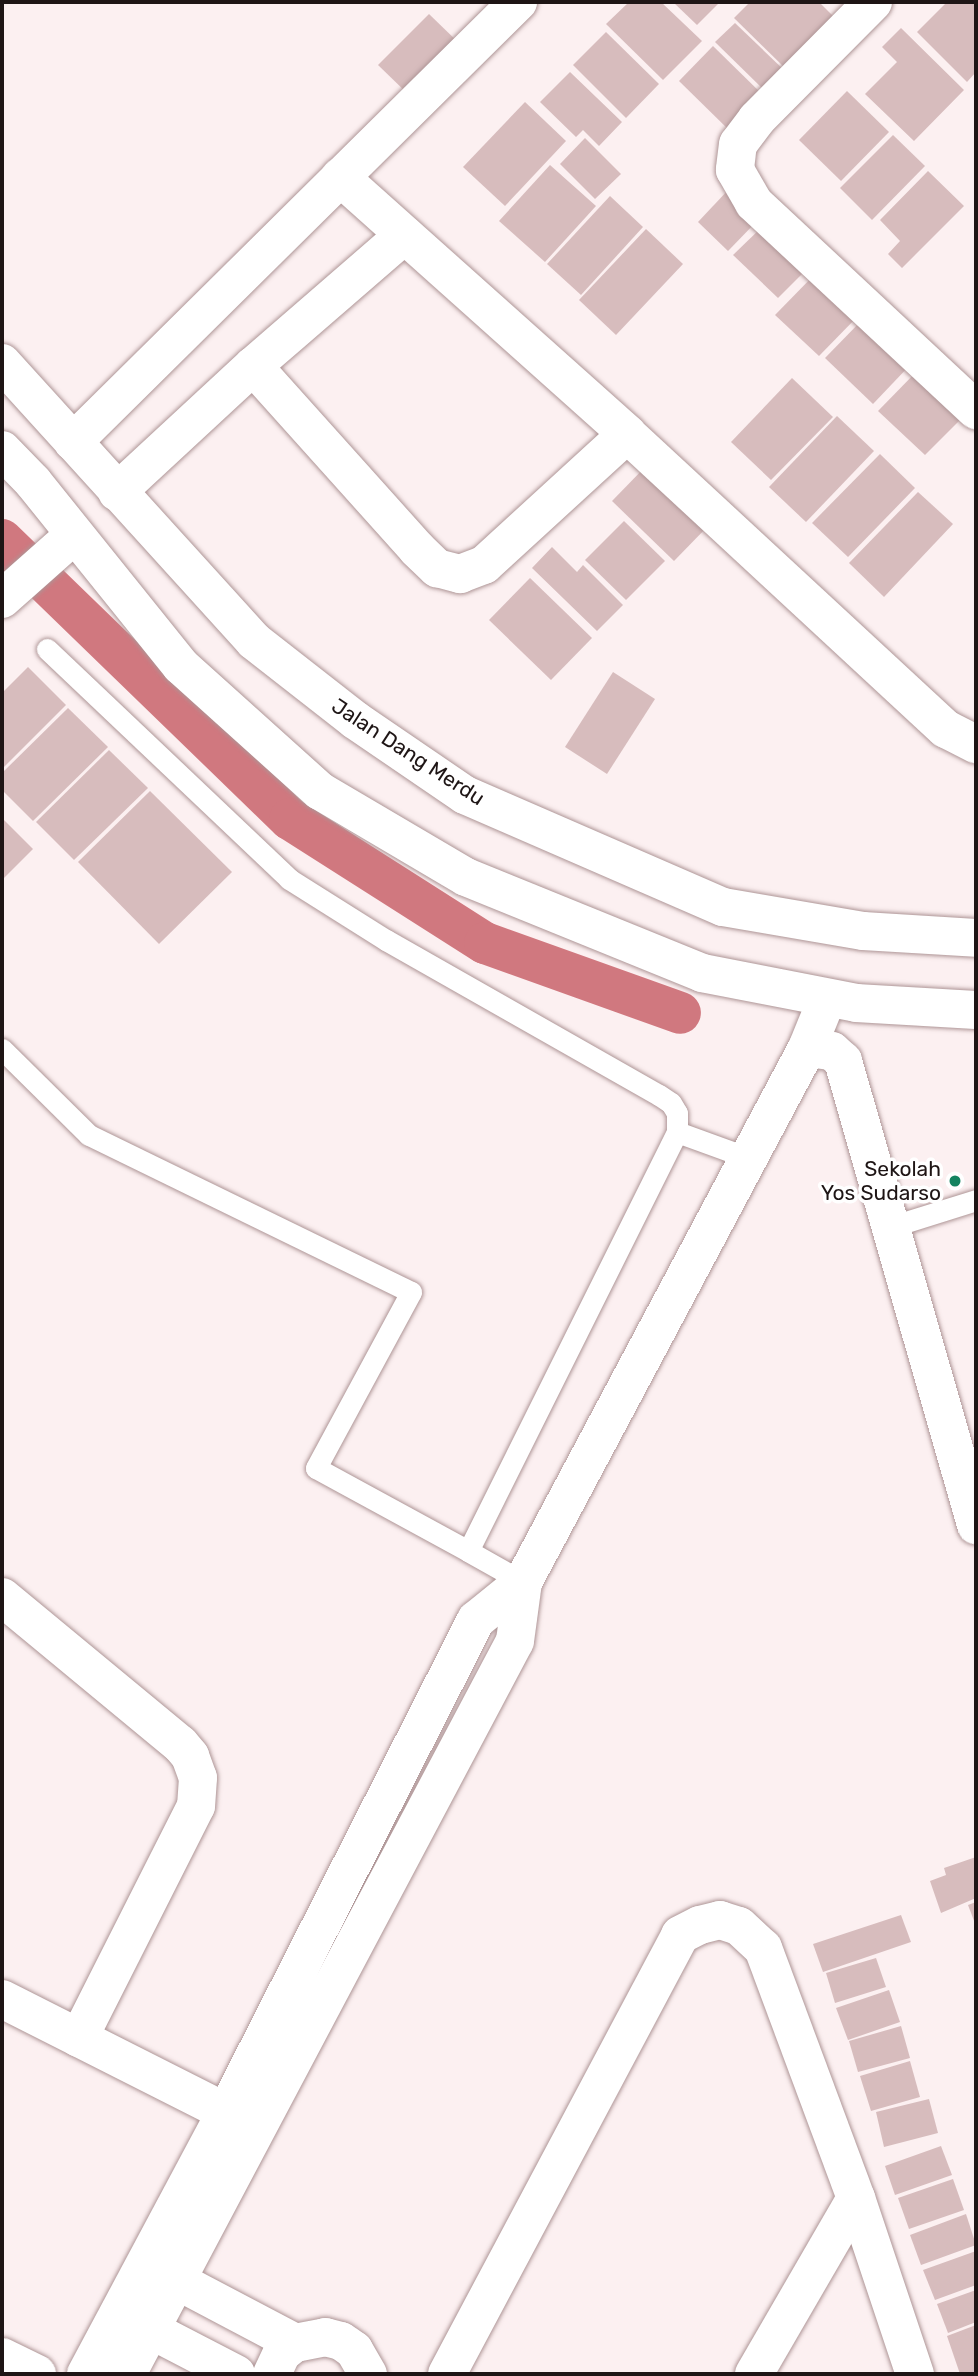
<!DOCTYPE html>
<style>
body{margin:0}
#map{position:relative;width:978px;height:2376px;overflow:hidden;background:#fcf0f1;font-family:Rubik,sans-serif}
div>[style]{position:absolute}
.canal>*{height:42px;margin:-21px;padding:0 21px;transform-origin:21px;border-radius:21px;background:#d0787f}
.building>*{inset:0;background:#d7bcbd}
.roads{filter:drop-shadow(0 0 2px #ae9596) drop-shadow(0 0 2px #ae9596)}
.lane>*{height:21px;margin:-10.5px;padding:0 10.5px;transform-origin:10.5px;border-radius:10.5px;background:#fff}
.street>*{height:38px;margin:-19px;padding:0 19px;transform-origin:19px;border-radius:19px;background:#fff}
.secondary>*{height:38px;margin:-19px;padding:0 19px;transform-origin:19px;border-radius:19px;background:#fff}
.dots>*{width:19px;height:19px;translate:-50% -50%;box-sizing:border-box;border:4px solid #fff;border-radius:50%}
span{translate:-50% -50%;white-space:nowrap;text-align:center;line-height:1.15;-webkit-text-stroke:7px #fff;paint-order:stroke}
.street-label{font-size:21px;color:#1e1515}
.poi-label{font-size:21px;color:#1e1515}
.right{translate:-100% -50%;text-align:right}
.frame{position:absolute;inset:0;border:4px solid #1e1515;pointer-events:none}
</style>
<div id="map">
<div class="canal">
<i style="left:2px;top:540px;width:401px;rotate:44.1deg"></i>
<i style="left:290px;top:819px;width:231px;rotate:32.5deg"></i>
<i style="left:485px;top:943px;width:207px;rotate:19.7deg"></i>
</div>
<div class="building">
<i style="clip-path:polygon(629px 2px,661px 2px,702px 41px,663px 80px,606px 24px)"></i>
<i style="clip-path:polygon(673px 2px,720px 2px,697px 25px)"></i>
<i style="clip-path:polygon(750px 2px,819px 2px,835px 18px,786px 69px,734px 18px)"></i>
<i style="clip-path:polygon(947px 2px,976px 2px,976px 72px,967px 82px,917px 32px)"></i>
<i style="clip-path:polygon(429px 14px,462px 46px,411px 97px,378px 65px)"></i>
<i style="clip-path:polygon(735px 23px,785px 71px,765px 91px,715px 42px)"></i>
<i style="clip-path:polygon(901px 28px,964px 90px,914px 141px,865px 94px,897px 62px,882px 47px)"></i>
<i style="clip-path:polygon(606px 32px,659px 84px,626px 118px,573px 65px)"></i>
<i style="clip-path:polygon(713px 46px,766px 98px,731px 132px,679px 81px)"></i>
<i style="clip-path:polygon(570px 72px,622px 122px,599px 146px,583px 130px,576px 137px,540px 102px)"></i>
<i style="clip-path:polygon(847px 91px,889px 132px,841px 181px,799px 140px)"></i>
<i style="clip-path:polygon(525px 102px,566px 141px,505px 206px,463px 167px)"></i>
<i style="clip-path:polygon(893px 135px,925px 166px,872px 220px,840px 188px)"></i>
<i style="clip-path:polygon(585px 138px,621px 174px,595px 199px,560px 164px)"></i>
<i style="clip-path:polygon(550px 165px,596px 206px,545px 262px,499px 221px)"></i>
<i style="clip-path:polygon(928px 171px,964px 206px,902px 268px,888px 254px,900px 241px,880px 220px)"></i>
<i style="clip-path:polygon(729px 189px,760px 218px,728px 251px,698px 222px)"></i>
<i style="clip-path:polygon(610px 196px,643px 227px,581px 295px,547px 264px)"></i>
<i style="clip-path:polygon(765px 224px,810px 266px,778px 298px,733px 255px)"></i>
<i style="clip-path:polygon(646px 229px,683px 264px,616px 335px,579px 300px)"></i>
<i style="clip-path:polygon(817px 272px,860px 314px,819px 356px,775px 315px)"></i>
<i style="clip-path:polygon(864px 318px,912px 363px,873px 404px,825px 358px)"></i>
<i style="clip-path:polygon(919px 369px,966px 414px,925px 455px,878px 411px)"></i>
<i style="clip-path:polygon(792px 378px,833px 417px,771px 480px,731px 442px)"></i>
<i style="clip-path:polygon(837px 416px,874px 451px,806px 522px,769px 487px)"></i>
<i style="clip-path:polygon(880px 454px,915px 488px,848px 557px,812px 523px)"></i>
<i style="clip-path:polygon(648px 464px,710px 524px,674px 561px,612px 501px)"></i>
<i style="clip-path:polygon(918px 492px,953px 524px,884px 597px,849px 563px)"></i>
<i style="clip-path:polygon(624px 521px,665px 561px,626px 600px,585px 560px)"></i>
<i style="clip-path:polygon(552px 547px,577px 572px,583px 565px,623px 605px,597px 631px,532px 568px)"></i>
<i style="clip-path:polygon(530px 578px,592px 638px,551px 680px,489px 620px)"></i>
<i style="clip-path:polygon(28px 667px,66px 705px,2px 769px,2px 693px)"></i>
<i style="clip-path:polygon(613px 672px,655px 699px,607px 774px,565px 747px)"></i>
<i style="clip-path:polygon(68px 708px,108px 747px,33px 821px,2px 790px,2px 773px)"></i>
<i style="clip-path:polygon(109px 750px,148px 788px,74px 860px,36px 822px)"></i>
<i style="clip-path:polygon(150px 791px,232px 872px,159px 944px,78px 862px)"></i>
<i style="clip-path:polygon(2px 818px,33px 849px,2px 880px)"></i>
<i style="clip-path:polygon(976px 1857px,976px 1898px,941px 1913px,930px 1881px,946px 1875px,944px 1868px)"></i>
<i style="clip-path:polygon(976px 1902px,976px 1926px,968px 1905px)"></i>
<i style="clip-path:polygon(901px 1915px,911px 1942px,823px 1972px,813px 1944px)"></i>
<i style="clip-path:polygon(876px 1958px,886px 1987px,835px 2003px,826px 1973px)"></i>
<i style="clip-path:polygon(889px 1990px,900px 2022px,848px 2040px,836px 2008px)"></i>
<i style="clip-path:polygon(901px 2026px,910px 2058px,858px 2072px,849px 2041px)"></i>
<i style="clip-path:polygon(910px 2061px,920px 2097px,871px 2111px,860px 2076px)"></i>
<i style="clip-path:polygon(929px 2099px,938px 2133px,884px 2147px,876px 2112px)"></i>
<i style="clip-path:polygon(941px 2146px,952px 2175px,895px 2195px,885px 2166px)"></i>
<i style="clip-path:polygon(953px 2179px,964px 2210px,909px 2229px,898px 2198px)"></i>
<i style="clip-path:polygon(966px 2214px,976px 2245px,921px 2265px,910px 2235px)"></i>
<i style="clip-path:polygon(976px 2251px,976px 2285px,935px 2300px,923px 2270px)"></i>
<i style="clip-path:polygon(976px 2290px,976px 2322px,948px 2333px,937px 2304px)"></i>
<i style="clip-path:polygon(976px 2325px,976px 2374px,960px 2374px,947px 2336px)"></i>
</div>
<div class="roads">
<div class="lane">
<i style="left:47px;top:649px;width:334px;rotate:43.5deg"></i>
<i style="left:289px;top:879px;width:115px;rotate:32.2deg"></i>
<i style="left:386px;top:940px;width:314px;rotate:29.6deg"></i>
<i style="left:659px;top:1095px;width:14px;rotate:34deg"></i>
<i style="left:671px;top:1103px;width:12px;rotate:59deg"></i>
<i style="left:677px;top:1113px;width:19px;rotate:90deg"></i>
<i style="left:677px;top:1132px;width:468px;rotate:116.5deg"></i>
<i style="left:468px;top:1551px;width:63px;rotate:29.4deg"></i>
<i style="left:2px;top:1049px;width:122px;rotate:44.7deg"></i>
<i style="left:89px;top:1135px;width:358px;rotate:26deg"></i>
<i style="left:411px;top:1292px;width:200px;rotate:118.4deg"></i>
<i style="left:316px;top:1468px;width:173px;rotate:28.6deg"></i>
<i style="left:677px;top:1132px;width:77px;rotate:19.9deg"></i>
<i style="left:890px;top:1227px;width:90px;rotate:-17.4deg"></i>
</div>
<div class="street">
<i style="left:873px;top:2px;width:165px;rotate:134.8deg"></i>
<i style="left:757px;top:119px;width:31px;rotate:127deg"></i>
<i style="left:738px;top:144px;width:26px;rotate:97deg"></i>
<i style="left:735px;top:170px;width:38px;rotate:60deg"></i>
<i style="left:754px;top:203px;width:304px;rotate:43deg"></i>
<i style="left:340px;top:177px;width:385px;rotate:41.8deg"></i>
<i style="left:627px;top:434px;width:434px;rotate:42.8deg"></i>
<i style="left:946px;top:729px;width:34px;rotate:27deg"></i>
<i style="left:253px;top:366px;width:246px;rotate:48.1deg"></i>
<i style="left:417px;top:549px;width:28px;rotate:44deg"></i>
<i style="left:437px;top:568px;width:24px;rotate:15deg"></i>
<i style="left:460px;top:574px;width:26px;rotate:-21deg"></i>
<i style="left:484px;top:565px;width:194px;rotate:-42.5deg"></i>
<i style="left:73px;top:442px;width:626px;rotate:-44.68deg"></i>
<i style="left:117px;top:492px;width:185px;rotate:-42.8deg"></i>
<i style="left:253px;top:366px;width:200px;rotate:-40.9deg"></i>
<i style="left:2px;top:599px;width:96px;rotate:-41.6deg"></i>
<i style="left:807px;top:1048px;width:25px;rotate:7deg"></i>
<i style="left:832px;top:1051px;width:15px;rotate:42deg"></i>
<i style="left:843px;top:1061px;width:483px;rotate:74deg"></i>
<i style="left:2px;top:1597px;width:231px;rotate:39.6deg"></i>
<i style="left:180px;top:1744px;width:16px;rotate:50deg"></i>
<i style="left:190px;top:1756px;width:23px;rotate:70deg"></i>
<i style="left:198px;top:1778px;width:28px;rotate:94deg"></i>
<i style="left:196px;top:1806px;width:260px;rotate:116.8deg"></i>
<i style="left:2px;top:1999px;width:251px;rotate:26.8deg"></i>
<i style="left:153px;top:2268px;width:161px;rotate:27.8deg"></i>
<i style="left:126px;top:2317px;width:124px;rotate:27.4deg"></i>
<i style="left:2px;top:2357px;width:39px;rotate:26deg"></i>
<i style="left:86px;top:2374px;width:297px;rotate:-61.9deg"></i>
<i style="left:226px;top:2112px;width:552px;rotate:-63.06deg"></i>
<i style="left:476px;top:1620px;width:60px;rotate:-39deg"></i>
<i style="left:127px;top:2374px;width:829px;rotate:-62.11deg"></i>
<i style="left:515px;top:1641px;width:60px;rotate:-82.3deg"></i>
<i style="left:523px;top:1582px;width:605px;rotate:-61.99deg"></i>
<i style="left:807px;top:1048px;width:53px;rotate:-67.8deg"></i>
<i style="left:272px;top:2374px;width:23px;rotate:-65deg"></i>
<i style="left:282px;top:2353px;width:16px;rotate:-38deg"></i>
<i style="left:295px;top:2343px;width:31px;rotate:-11deg"></i>
<i style="left:325px;top:2337px;width:16px;rotate:14deg"></i>
<i style="left:341px;top:2341px;width:16px;rotate:35deg"></i>
<i style="left:354px;top:2350px;width:28px;rotate:60deg"></i>
<i style="left:447px;top:2374px;width:497px;rotate:-62deg"></i>
<i style="left:680px;top:1935px;width:22px;rotate:-27deg"></i>
<i style="left:700px;top:1925px;width:21px;rotate:-14deg"></i>
<i style="left:720px;top:1920px;width:20px;rotate:18deg"></i>
<i style="left:739px;top:1926px;width:33px;rotate:43deg"></i>
<i style="left:763px;top:1948px;width:267px;rotate:69.6deg"></i>
<i style="left:856px;top:2198px;width:186px;rotate:71.5deg"></i>
<i style="left:754px;top:2374px;width:203px;rotate:-59.9deg"></i>
</div>
<div class="secondary">
<i style="left:2px;top:363px;width:375px;rotate:47.8deg"></i>
<i style="left:254px;top:641px;width:128px;rotate:38deg"></i>
<i style="left:355px;top:720px;width:133px;rotate:34.3deg"></i>
<i style="left:465px;top:795px;width:281px;rotate:23.5deg"></i>
<i style="left:723px;top:907px;width:142px;rotate:9.7deg"></i>
<i style="left:863px;top:931px;width:113px;rotate:3.5deg"></i>
<i style="left:2px;top:450px;width:45px;rotate:45.9deg"></i>
<i style="left:33px;top:482px;width:236px;rotate:51.2deg"></i>
<i style="left:181px;top:666px;width:187px;rotate:42deg"></i>
<i style="left:320px;top:791px;width:169px;rotate:30.5deg"></i>
<i style="left:466px;top:877px;width:255px;rotate:22.1deg"></i>
<i style="left:702px;top:973px;width:157px;rotate:11deg"></i>
<i style="left:856px;top:1003px;width:120px;rotate:3.3deg"></i>
</div>
</div>
<div class="dots">
<i style="left:955px;top:1181px;background:#148360"></i>
</div>
<div class="street-label">
<span style="left:408px;top:752px;rotate:33deg">Jalan Dang Merdu</span>
</div>
<div class="poi-label">
<span class="right" style="left:941px;top:1181px">Sekolah<br>Yos Sudarso</span>
</div>
<div class="frame"></div>
</div>
